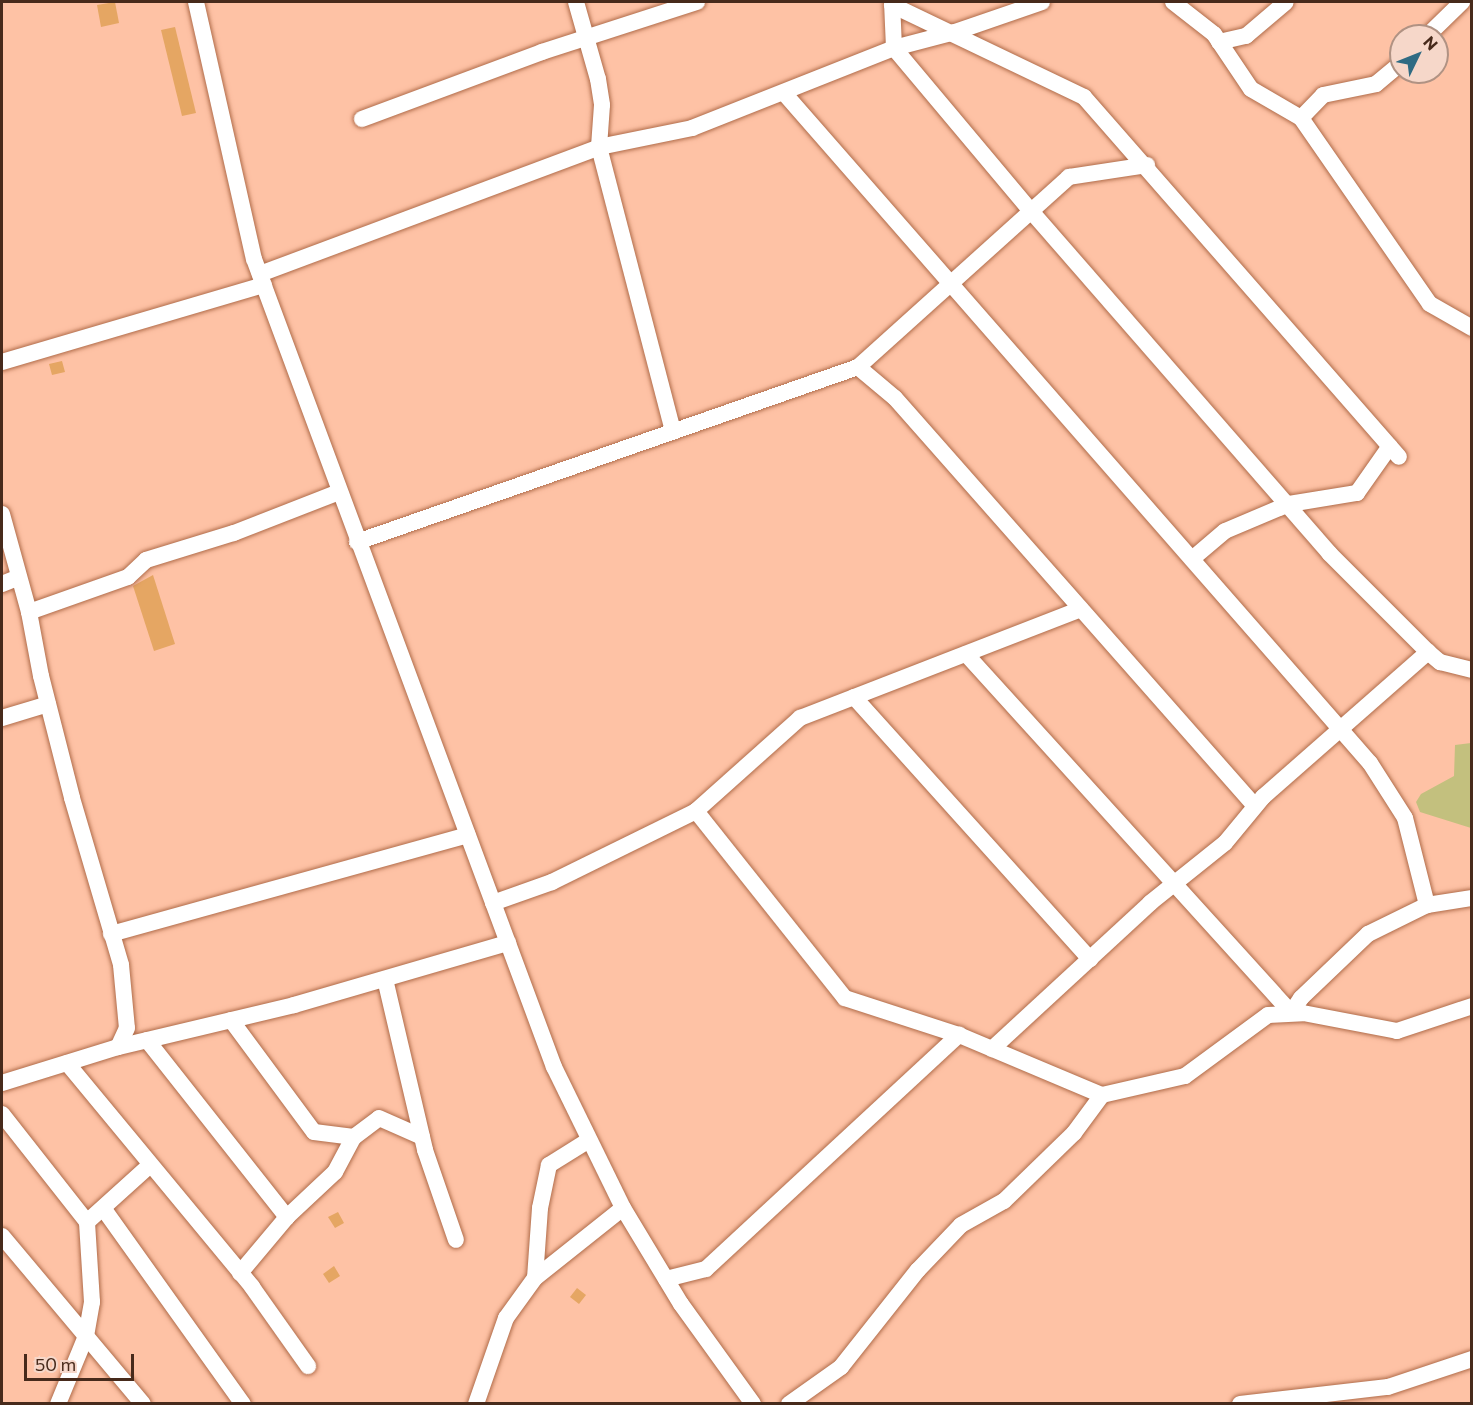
<!DOCTYPE html>
<style>
body{margin:0}
#map{position:relative;width:1473px;height:1405px;overflow:hidden;background:#fec2a5;font-family:Commissioner,sans-serif}
div>[style]{position:absolute}
.green>*{inset:0;background:#c3c07e}
.building>*{inset:0;background:#e5a663}
.roads{filter:drop-shadow(0 0 2px #b06c4a) drop-shadow(0 0 2px #b06c4a)}
.minor>*{height:16px;margin:-8px;padding:0 8px;transform-origin:8px;border-radius:8px;background:#fff}
span{translate:-50% -50%;white-space:nowrap;text-align:center;line-height:1.15;-webkit-text-stroke:4.5px #f6d7c9;paint-order:stroke}
.frame{position:absolute;inset:0;border:3px solid #472a1b;pointer-events:none}
.north{position:absolute;left:1389px;top:24px;width:60px;height:60px;box-sizing:border-box;background:#f6d7c9;border:2px solid #b09283;border-radius:50%;rotate:47deg;font-size:16px;font-weight:700;line-height:24px;text-align:center;color:#472a1b}
.north::after{content:'';display:block;margin:auto;width:21px;height:27px;background:#2f6b83;clip-path:polygon(50% 0,100% 100%,50% 72%,0 100%)}
.scale{position:absolute;left:24px;top:1354px;width:110px;height:27px;box-sizing:border-box;border:3px solid #472a1b;border-top:0;padding-left:8px;font-size:18px;line-height:21px;white-space:nowrap;color:#472a1b;-webkit-text-stroke:4px #f6d7c9;paint-order:stroke}
</style>
<div id="map">
<div class="green">
<i style="clip-path:polygon(1471px 743px,1471px 828px,1420px 812px,1416px 802px,1421px 794px,1454px 776px,1455px 745px)"></i>
</div>
<div class="building">
<i style="clip-path:polygon(115px 2px,119px 23px,101px 27px,97px 5px)"></i>
<i style="clip-path:polygon(175px 27px,196px 113px,182px 116px,161px 30px)"></i>
<i style="clip-path:polygon(62px 361px,65px 372px,52px 375px,49px 364px)"></i>
<i style="clip-path:polygon(153px 575px,175px 644px,154px 651px,133px 586px)"></i>
<i style="clip-path:polygon(338px 1212px,344px 1223px,335px 1228px,328px 1217px)"></i>
<i style="clip-path:polygon(334px 1266px,340px 1276px,329px 1283px,323px 1274px)"></i>
<i style="clip-path:polygon(577px 1288px,586px 1295px,579px 1304px,570px 1297px)"></i>
</div>
<div class="roads">
<div class="minor">
<i style="left:196px;top:2px;width:263px;rotate:77.3deg"></i>
<i style="left:254px;top:259px;width:862px;rotate:69.63deg"></i>
<i style="left:554px;top:1067px;width:157px;rotate:63.9deg"></i>
<i style="left:623px;top:1208px;width:112px;rotate:58.9deg"></i>
<i style="left:681px;top:1304px;width:123px;rotate:54.2deg"></i>
<i style="left:576px;top:2px;width:80px;rotate:74.1deg"></i>
<i style="left:598px;top:79px;width:26px;rotate:81deg"></i>
<i style="left:602px;top:105px;width:42px;rotate:94.1deg"></i>
<i style="left:599px;top:147px;width:294px;rotate:75.4deg"></i>
<i style="left:892px;top:2px;width:46px;rotate:87.5deg"></i>
<i style="left:894px;top:48px;width:213px;rotate:50deg"></i>
<i style="left:1031px;top:211px;width:454px;rotate:48.9deg"></i>
<i style="left:1329px;top:553px;width:140px;rotate:45deg"></i>
<i style="left:1428px;top:652px;width:16px;rotate:40deg"></i>
<i style="left:1440px;top:662px;width:33px;rotate:14deg"></i>
<i style="left:1173px;top:2px;width:52px;rotate:38deg"></i>
<i style="left:1214px;top:34px;width:66px;rotate:56.1deg"></i>
<i style="left:1251px;top:89px;width:58px;rotate:30.1deg"></i>
<i style="left:1301px;top:118px;width:226px;rotate:55.3deg"></i>
<i style="left:1430px;top:304px;width:48px;rotate:29.7deg"></i>
<i style="left:892px;top:5px;width:213px;rotate:25.6deg"></i>
<i style="left:1084px;top:97px;width:478px;rotate:48.8deg"></i>
<i style="left:1427px;top:36px;width:49px;rotate:-44.2deg"></i>
<i style="left:1219px;top:42px;width:28px;rotate:-13deg"></i>
<i style="left:1246px;top:36px;width:52px;rotate:-40.4deg"></i>
<i style="left:784px;top:93px;width:890px;rotate:48.83deg"></i>
<i style="left:1370px;top:763px;width:65px;rotate:57.5deg"></i>
<i style="left:1405px;top:818px;width:90px;rotate:75.8deg"></i>
<i style="left:1301px;top:118px;width:32px;rotate:-46deg"></i>
<i style="left:1323px;top:95px;width:54px;rotate:-11.7deg"></i>
<i style="left:1376px;top:84px;width:33px;rotate:-40deg"></i>
<i style="left:362px;top:119px;width:192px;rotate:-20.4deg"></i>
<i style="left:542px;top:52px;width:163px;rotate:-17.9deg"></i>
<i style="left:260px;top:274px;width:362px;rotate:-20.5deg"></i>
<i style="left:599px;top:147px;width:95px;rotate:-11.5deg"></i>
<i style="left:692px;top:128px;width:217px;rotate:-21.6deg"></i>
<i style="left:894px;top:48px;width:63px;rotate:-14.7deg"></i>
<i style="left:955px;top:32px;width:92px;rotate:-19deg"></i>
<i style="left:2px;top:362px;width:273px;rotate:-16.4deg"></i>
<i style="left:858px;top:367px;width:48px;rotate:40deg"></i>
<i style="left:895px;top:398px;width:544px;rotate:48.58deg"></i>
<i style="left:2px;top:514px;width:102px;rotate:74.6deg"></i>
<i style="left:29px;top:612px;width:65px;rotate:79.4deg"></i>
<i style="left:41px;top:676px;width:126px;rotate:75.7deg"></i>
<i style="left:72px;top:798px;width:174px;rotate:73.6deg"></i>
<i style="left:121px;top:965px;width:63px;rotate:84.6deg"></i>
<i style="left:127px;top:1028px;width:21px;rotate:115deg"></i>
<i style="left:357px;top:542px;width:531px;rotate:-19.25deg"></i>
<i style="left:858px;top:367px;width:284px;rotate:-42deg"></i>
<i style="left:1069px;top:177px;width:79px;rotate:-8.7deg"></i>
<i style="left:1192px;top:559px;width:43px;rotate:-40.3deg"></i>
<i style="left:1225px;top:531px;width:69px;rotate:-22.9deg"></i>
<i style="left:1289px;top:504px;width:69px;rotate:-9.2deg"></i>
<i style="left:1357px;top:493px;width:57px;rotate:-54.9deg"></i>
<i style="left:2px;top:584px;width:18px;rotate:-22deg"></i>
<i style="left:29px;top:612px;width:105px;rotate:-19.5deg"></i>
<i style="left:128px;top:577px;width:25px;rotate:-43deg"></i>
<i style="left:146px;top:560px;width:92px;rotate:-17.1deg"></i>
<i style="left:234px;top:533px;width:113px;rotate:-21.3deg"></i>
<i style="left:966px;top:654px;width:484px;rotate:47.8deg"></i>
<i style="left:1291px;top:1013px;width:18px;rotate:-56deg"></i>
<i style="left:1301px;top:998px;width:93px;rotate:-43.7deg"></i>
<i style="left:1368px;top:934px;width:66px;rotate:-26.2deg"></i>
<i style="left:1427px;top:905px;width:46px;rotate:-8.8deg"></i>
<i style="left:854px;top:697px;width:353px;rotate:48deg"></i>
<i style="left:2px;top:718px;width:48px;rotate:-16.9deg"></i>
<i style="left:696px;top:811px;width:140px;rotate:-41.8deg"></i>
<i style="left:800px;top:718px;width:301px;rotate:-21.2deg"></i>
<i style="left:493px;top:903px;width:63px;rotate:-19.6deg"></i>
<i style="left:552px;top:882px;width:161px;rotate:-26.2deg"></i>
<i style="left:696px;top:811px;width:239px;rotate:51.5deg"></i>
<i style="left:845px;top:998px;width:120px;rotate:18deg"></i>
<i style="left:959px;top:1035px;width:155px;rotate:22.8deg"></i>
<i style="left:1102px;top:1095px;width:85px;rotate:-12.9deg"></i>
<i style="left:1185px;top:1076px;width:103px;rotate:-36.3deg"></i>
<i style="left:1268px;top:1015px;width:35px;rotate:-3deg"></i>
<i style="left:1303px;top:1013px;width:96px;rotate:10.8deg"></i>
<i style="left:1397px;top:1031px;width:79px;rotate:-18.4deg"></i>
<i style="left:111px;top:934px;width:370px;rotate:-15.5deg"></i>
<i style="left:385px;top:979px;width:176px;rotate:76.8deg"></i>
<i style="left:425px;top:1150px;width:95px;rotate:71deg"></i>
<i style="left:231px;top:1020px;width:139px;rotate:53.5deg"></i>
<i style="left:314px;top:1132px;width:40px;rotate:7.1deg"></i>
<i style="left:354px;top:1137px;width:31px;rotate:-37deg"></i>
<i style="left:379px;top:1118px;width:47px;rotate:23.8deg"></i>
<i style="left:147px;top:1040px;width:226px;rotate:51.7deg"></i>
<i style="left:992px;top:1049px;width:215px;rotate:-42.7deg"></i>
<i style="left:1150px;top:903px;width:96px;rotate:-38.7deg"></i>
<i style="left:1225px;top:843px;width:60px;rotate:-50.4deg"></i>
<i style="left:1263px;top:797px;width:220px;rotate:-41.3deg"></i>
<i style="left:67px;top:1063px;width:291px;rotate:50.4deg"></i>
<i style="left:252px;top:1287px;width:97px;rotate:54.7deg"></i>
<i style="left:2px;top:1083px;width:121px;rotate:-17.2deg"></i>
<i style="left:118px;top:1047px;width:181px;rotate:-13.4deg"></i>
<i style="left:294px;top:1005px;width:223px;rotate:-16.2deg"></i>
<i style="left:2px;top:1114px;width:137px;rotate:51.8deg"></i>
<i style="left:103px;top:1208px;width:241px;rotate:54.5deg"></i>
<i style="left:2px;top:1236px;width:219px;rotate:50deg"></i>
<i style="left:240px;top:1273px;width:73px;rotate:-50deg"></i>
<i style="left:287px;top:1217px;width:66px;rotate:-43.2deg"></i>
<i style="left:335px;top:1172px;width:40px;rotate:-62deg"></i>
<i style="left:535px;top:1278px;width:112px;rotate:-38.5deg"></i>
<i style="left:666px;top:1279px;width:41px;rotate:-14deg"></i>
<i style="left:706px;top:1269px;width:345px;rotate:-42.8deg"></i>
<i style="left:58px;top:1404px;width:74px;rotate:-67.6deg"></i>
<i style="left:86px;top:1336px;width:35px;rotate:-80deg"></i>
<i style="left:92px;top:1302px;width:80px;rotate:-93.6deg"></i>
<i style="left:87px;top:1222px;width:85px;rotate:-42.1deg"></i>
<i style="left:476px;top:1404px;width:91px;rotate:-70.8deg"></i>
<i style="left:506px;top:1318px;width:49px;rotate:-54.1deg"></i>
<i style="left:535px;top:1278px;width:70px;rotate:-85.9deg"></i>
<i style="left:540px;top:1208px;width:44px;rotate:-78.2deg"></i>
<i style="left:549px;top:1165px;width:47px;rotate:-32deg"></i>
<i style="left:789px;top:1404px;width:64px;rotate:-35.4deg"></i>
<i style="left:841px;top:1367px;width:124px;rotate:-51.6deg"></i>
<i style="left:918px;top:1270px;width:62px;rotate:-46.3deg"></i>
<i style="left:961px;top:1225px;width:49px;rotate:-29.2deg"></i>
<i style="left:1004px;top:1201px;width:98px;rotate:-44.2deg"></i>
<i style="left:1074px;top:1133px;width:47px;rotate:-53.6deg"></i>
<i style="left:1240px;top:1404px;width:149px;rotate:-6.6deg"></i>
<i style="left:1388px;top:1387px;width:89px;rotate:-18.4deg"></i>
</div>
</div>
<div class="frame"></div>
<div class="north">N</div>
<div class="scale">50 m</div>
</div>
